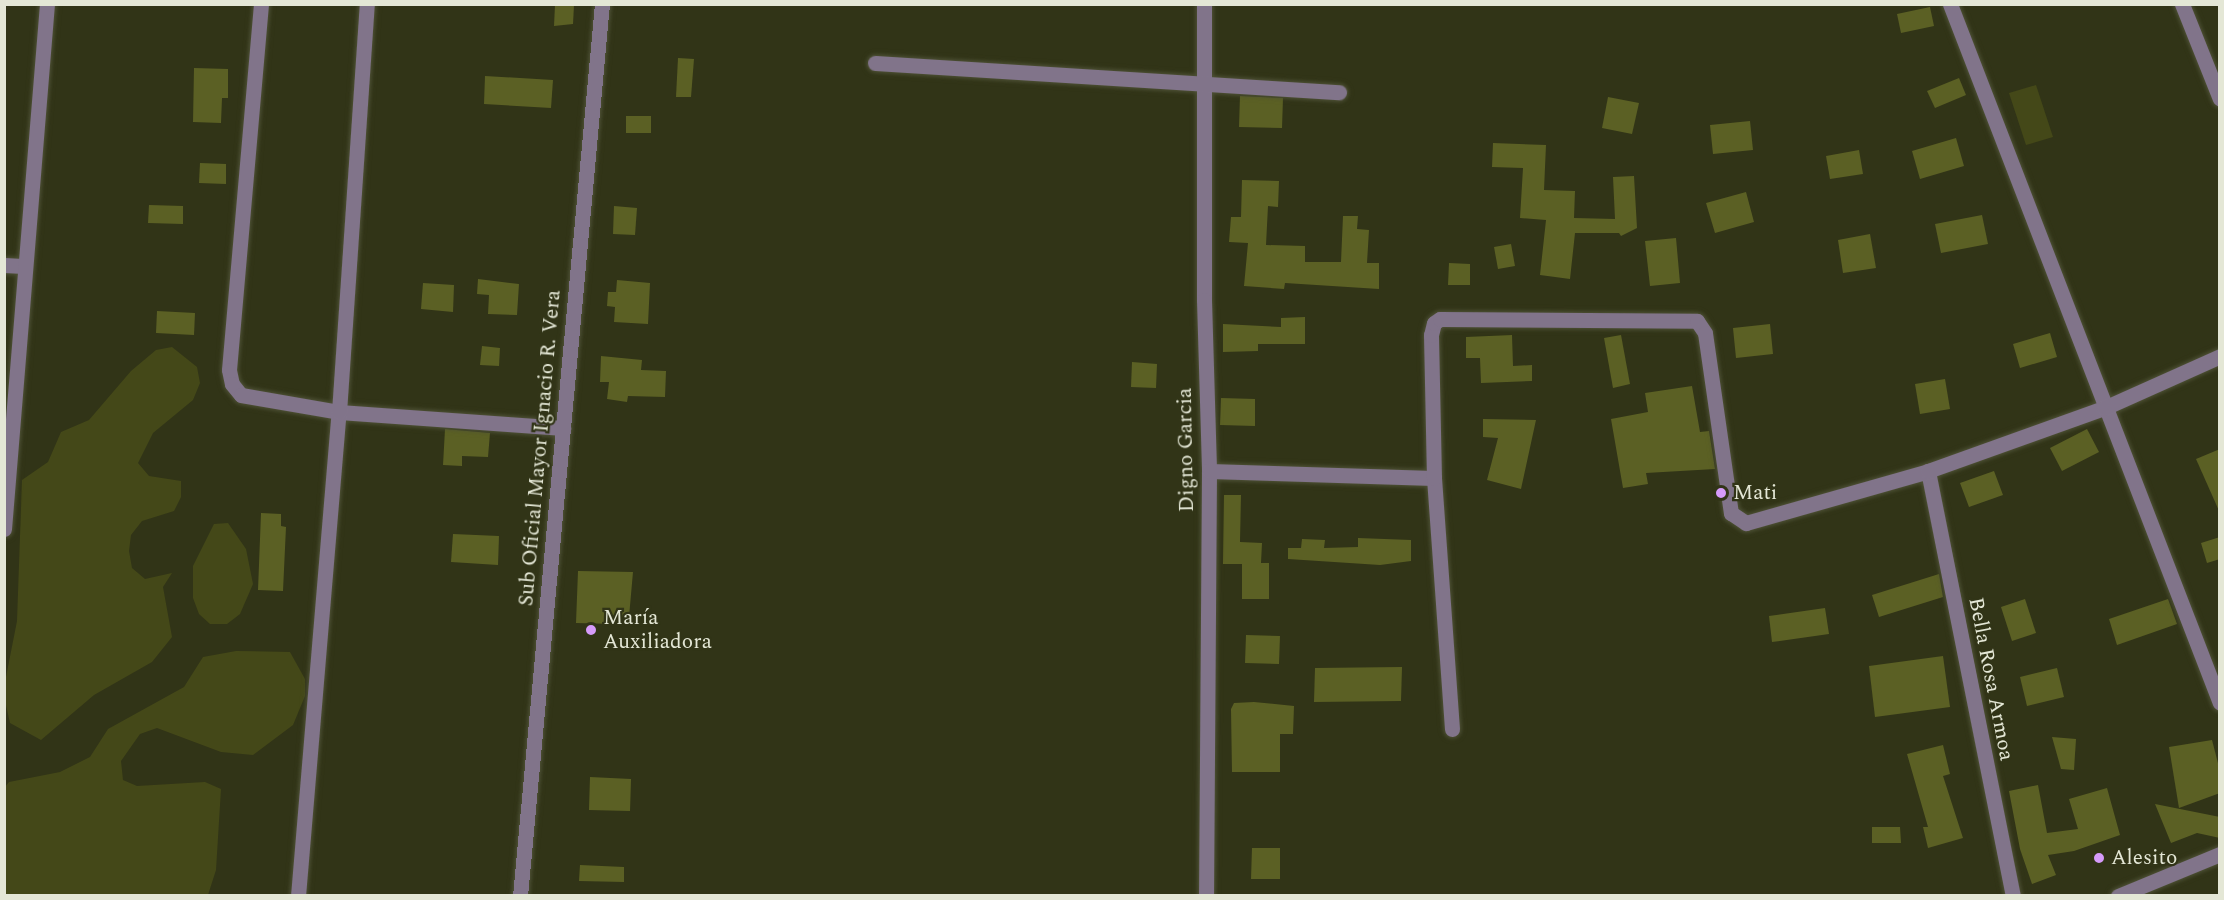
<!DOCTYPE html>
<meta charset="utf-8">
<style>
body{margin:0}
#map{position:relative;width:2224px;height:900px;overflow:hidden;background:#313417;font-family:Spectral,serif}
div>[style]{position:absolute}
.green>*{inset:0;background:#444818}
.building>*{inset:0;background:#5b6024}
.roads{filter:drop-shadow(0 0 2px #4e5136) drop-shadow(0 0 2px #4e5136)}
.minor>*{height:15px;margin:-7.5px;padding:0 7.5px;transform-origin:7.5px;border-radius:7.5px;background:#81748a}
.dots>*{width:16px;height:16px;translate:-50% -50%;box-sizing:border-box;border:3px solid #313417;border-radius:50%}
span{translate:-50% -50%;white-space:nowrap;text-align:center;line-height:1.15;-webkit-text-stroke:4.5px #313417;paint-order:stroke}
.street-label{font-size:21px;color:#e4e7d6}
.poi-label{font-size:21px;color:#e4e7d6}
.left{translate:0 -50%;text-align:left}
.frame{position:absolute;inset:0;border:6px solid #e4e7d6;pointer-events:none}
</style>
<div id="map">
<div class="green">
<i style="clip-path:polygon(2036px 85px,2053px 137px,2026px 145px,2009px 93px)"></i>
<i style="clip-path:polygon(172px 347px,197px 367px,200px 383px,193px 400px,153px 433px,138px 463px,149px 476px,181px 481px,181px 497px,174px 511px,142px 521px,131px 535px,129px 551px,132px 568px,145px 579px,172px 573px,163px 587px,172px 637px,152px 662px,94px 695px,41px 740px,10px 723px,5px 701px,5px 682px,17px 621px,22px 480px,48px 462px,61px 432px,89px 420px,131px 371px,156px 350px)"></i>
<i style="clip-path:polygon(228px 523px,246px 549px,253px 584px,240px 614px,227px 624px,210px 624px,199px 614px,193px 598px,193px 566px,214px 524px)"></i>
<i style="clip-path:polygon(236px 651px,290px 652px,305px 679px,305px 696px,293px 725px,253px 755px,221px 752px,157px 728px,140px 734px,121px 761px,123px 780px,137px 786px,205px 782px,221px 789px,216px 870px,208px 895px,5px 895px,4px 788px,9px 782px,60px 772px,90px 757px,108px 729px,184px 687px,203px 657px)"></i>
</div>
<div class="building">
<i style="clip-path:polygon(555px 5px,574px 5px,573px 24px,554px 26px)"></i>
<i style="clip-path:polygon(1930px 7px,1934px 26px,1901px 33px,1897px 14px)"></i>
<i style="clip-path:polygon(678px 58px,694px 59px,691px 97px,676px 97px)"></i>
<i style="clip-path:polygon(194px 68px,228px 69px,228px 98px,222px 98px,221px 123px,193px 122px)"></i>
<i style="clip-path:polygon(485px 76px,553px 80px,551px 108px,484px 104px)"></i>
<i style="clip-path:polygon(1959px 78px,1966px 95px,1935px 108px,1927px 91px)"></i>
<i style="clip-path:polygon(1240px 96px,1283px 98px,1282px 128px,1239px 127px)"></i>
<i style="clip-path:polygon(1608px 97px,1639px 103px,1632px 134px,1602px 128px)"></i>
<i style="clip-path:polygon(626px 116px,651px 116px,651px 133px,626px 133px)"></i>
<i style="clip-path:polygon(1750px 121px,1753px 150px,1713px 154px,1710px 125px)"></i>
<i style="clip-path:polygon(1956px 138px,1964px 166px,1920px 179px,1912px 151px)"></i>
<i style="clip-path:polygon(1493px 143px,1546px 145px,1544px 190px,1575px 191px,1574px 218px,1615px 219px,1613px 177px,1634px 176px,1637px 228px,1621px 236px,1619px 233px,1575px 233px,1570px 279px,1540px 275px,1546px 220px,1520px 218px,1523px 168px,1492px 167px)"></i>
<i style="clip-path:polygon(1859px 150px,1863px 174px,1830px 179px,1826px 156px)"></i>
<i style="clip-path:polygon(200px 163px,226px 164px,226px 184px,199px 183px)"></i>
<i style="clip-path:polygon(1242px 180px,1279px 181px,1278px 207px,1268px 206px,1266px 245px,1305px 246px,1305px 262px,1341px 262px,1343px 216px,1358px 216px,1357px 229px,1369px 230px,1367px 263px,1379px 263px,1379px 289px,1285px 283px,1284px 289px,1244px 286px,1248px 243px,1229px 242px,1231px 217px,1241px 217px)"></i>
<i style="clip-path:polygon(1746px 192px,1754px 222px,1715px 233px,1706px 203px)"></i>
<i style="clip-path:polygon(149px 205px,183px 206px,183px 224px,148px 223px)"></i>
<i style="clip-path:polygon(614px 206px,637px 208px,635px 235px,613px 234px)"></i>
<i style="clip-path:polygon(1982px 215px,1988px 244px,1941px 253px,1935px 224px)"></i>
<i style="clip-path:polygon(1870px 234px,1876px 268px,1843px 273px,1838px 240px)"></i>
<i style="clip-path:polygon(1676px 238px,1680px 283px,1650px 286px,1645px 241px)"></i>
<i style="clip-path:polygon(1511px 244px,1515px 266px,1498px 269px,1494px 247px)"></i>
<i style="clip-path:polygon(1449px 263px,1470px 264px,1470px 285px,1448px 285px)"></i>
<i style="clip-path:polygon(478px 279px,519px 284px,517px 315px,488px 314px,489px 295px,477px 294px)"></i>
<i style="clip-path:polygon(617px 280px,650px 283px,648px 324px,614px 322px,615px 307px,607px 306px,608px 292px,616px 292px)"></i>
<i style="clip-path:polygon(423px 283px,454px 285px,453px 312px,421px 309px)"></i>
<i style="clip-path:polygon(157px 311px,195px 313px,194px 335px,156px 333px)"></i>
<i style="clip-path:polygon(1305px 317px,1305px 344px,1258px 344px,1258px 351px,1223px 352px,1223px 324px,1281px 327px,1281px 318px)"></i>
<i style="clip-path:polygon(1770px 324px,1773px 354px,1736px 358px,1733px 328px)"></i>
<i style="clip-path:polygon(2050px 333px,2057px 357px,2020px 368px,2013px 344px)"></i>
<i style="clip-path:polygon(1512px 335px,1513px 366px,1532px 365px,1532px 381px,1481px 383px,1480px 358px,1466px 358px,1466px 337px)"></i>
<i style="clip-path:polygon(1621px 335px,1630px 384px,1613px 388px,1604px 338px)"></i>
<i style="clip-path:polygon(482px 346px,500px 348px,499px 366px,480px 365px)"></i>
<i style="clip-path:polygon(601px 356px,642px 360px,641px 370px,666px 371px,665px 397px,628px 396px,627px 402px,607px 399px,609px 382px,600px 382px)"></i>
<i style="clip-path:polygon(1132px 362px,1157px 364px,1156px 388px,1131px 387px)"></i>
<i style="clip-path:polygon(1945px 379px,1950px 409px,1920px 414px,1915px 384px)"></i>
<i style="clip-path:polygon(1692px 386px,1700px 432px,1709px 431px,1715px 469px,1646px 473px,1648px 484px,1623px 488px,1611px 419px,1648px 412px,1645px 393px)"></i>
<i style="clip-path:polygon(1221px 398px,1255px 399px,1255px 426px,1220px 425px)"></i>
<i style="clip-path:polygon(1483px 419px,1536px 420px,1521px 489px,1487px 480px,1498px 438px,1483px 437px)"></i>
<i style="clip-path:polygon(445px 429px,490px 433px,488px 457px,462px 456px,462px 466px,443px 465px)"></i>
<i style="clip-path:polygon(2087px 429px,2099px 452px,2062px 471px,2050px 448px)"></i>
<i style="clip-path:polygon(2220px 449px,2220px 513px,2196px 459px)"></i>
<i style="clip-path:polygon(1994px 471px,2003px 495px,1969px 507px,1960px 483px)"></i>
<i style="clip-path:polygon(1224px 495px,1241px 495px,1240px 542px,1262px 543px,1261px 563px,1269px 563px,1269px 599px,1242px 599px,1242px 564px,1223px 564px)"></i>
<i style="clip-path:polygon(261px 513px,281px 514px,281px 526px,286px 527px,283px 591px,258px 590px)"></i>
<i style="clip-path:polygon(453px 534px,499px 536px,498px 565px,451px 562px)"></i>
<i style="clip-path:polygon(2220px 537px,2220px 559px,2207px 563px,2201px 543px)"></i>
<i style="clip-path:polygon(1358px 538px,1411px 540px,1411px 561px,1380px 565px,1288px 559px,1288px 548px,1301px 548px,1302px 539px,1325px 540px,1324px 548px,1358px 547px)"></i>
<i style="clip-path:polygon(578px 571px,633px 572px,629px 617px,613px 617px,614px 624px,576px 623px)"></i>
<i style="clip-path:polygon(1939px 574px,1943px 597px,1879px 617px,1872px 595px)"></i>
<i style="clip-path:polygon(2025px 599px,2036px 633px,2012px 641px,2001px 607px)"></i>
<i style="clip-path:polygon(2168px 599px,2177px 624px,2117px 645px,2109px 619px)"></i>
<i style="clip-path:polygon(1825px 608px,1829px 634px,1772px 642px,1769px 616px)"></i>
<i style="clip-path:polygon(1246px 635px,1280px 636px,1279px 664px,1245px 663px)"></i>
<i style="clip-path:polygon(1943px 656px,1950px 707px,1875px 717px,1869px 666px)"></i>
<i style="clip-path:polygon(1402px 667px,1401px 701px,1314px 702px,1315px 668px)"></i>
<i style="clip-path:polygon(2057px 668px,2064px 697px,2027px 706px,2020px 677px)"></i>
<i style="clip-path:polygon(1254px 702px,1294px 706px,1293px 734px,1280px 734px,1280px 772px,1232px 772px,1231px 709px,1234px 703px)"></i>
<i style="clip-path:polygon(2052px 737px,2076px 739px,2074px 770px,2061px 769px)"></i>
<i style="clip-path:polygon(2212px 740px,2220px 771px,2220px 793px,2179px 808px,2169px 747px)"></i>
<i style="clip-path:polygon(1943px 745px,1950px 774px,1943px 776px,1963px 838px,1928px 848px,1923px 827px,1928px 827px,1907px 754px)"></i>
<i style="clip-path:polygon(590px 777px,631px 779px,630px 811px,589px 810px)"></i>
<i style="clip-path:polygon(2038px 785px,2047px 833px,2078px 829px,2069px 799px,2107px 788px,2120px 835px,2074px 851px,2048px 855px,2056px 875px,2032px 884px,2020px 849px,2009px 791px)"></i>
<i style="clip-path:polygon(2155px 804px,2220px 817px,2220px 838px,2197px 833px,2171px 843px)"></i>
<i style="clip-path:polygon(1872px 827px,1900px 827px,1901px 843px,1872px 843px)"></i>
<i style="clip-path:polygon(1252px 848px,1280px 848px,1280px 879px,1251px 879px)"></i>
<i style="clip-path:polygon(580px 865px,624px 867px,624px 882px,579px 881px)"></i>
</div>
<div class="roads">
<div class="minor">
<i style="left:261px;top:4px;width:367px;rotate:95deg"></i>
<i style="left:229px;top:370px;width:14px;rotate:78deg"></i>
<i style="left:232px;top:384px;width:14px;rotate:51deg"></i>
<i style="left:241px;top:395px;width:99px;rotate:9.8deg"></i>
<i style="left:339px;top:412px;width:225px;rotate:4.1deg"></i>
<i style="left:1204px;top:4px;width:296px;rotate:90deg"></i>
<i style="left:1204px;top:300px;width:171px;rotate:88.3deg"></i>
<i style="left:1209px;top:471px;width:425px;rotate:90.4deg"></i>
<i style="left:1950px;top:4px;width:749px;rotate:68.88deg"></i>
<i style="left:2182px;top:4px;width:102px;rotate:68.2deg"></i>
<i style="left:875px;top:63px;width:465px;rotate:3.6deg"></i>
<i style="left:4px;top:265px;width:19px;rotate:3deg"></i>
<i style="left:1209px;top:471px;width:225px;rotate:1.8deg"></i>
<i style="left:1928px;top:471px;width:433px;rotate:78.7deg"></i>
<i style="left:4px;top:529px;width:527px;rotate:-85.32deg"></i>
<i style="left:1452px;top:729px;width:252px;rotate:-94.1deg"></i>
<i style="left:1434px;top:478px;width:143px;rotate:-91.2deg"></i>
<i style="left:1431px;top:335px;width:12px;rotate:-76deg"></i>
<i style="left:1434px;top:323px;width:7px;rotate:-34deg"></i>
<i style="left:1440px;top:319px;width:257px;rotate:0.4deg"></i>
<i style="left:1697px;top:321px;width:14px;rotate:56deg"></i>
<i style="left:1705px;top:333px;width:182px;rotate:81.8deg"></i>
<i style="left:1731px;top:513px;width:18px;rotate:34deg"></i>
<i style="left:1746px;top:523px;width:189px;rotate:-15.9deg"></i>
<i style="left:1928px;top:471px;width:187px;rotate:-19.7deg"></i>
<i style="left:2104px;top:408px;width:127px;rotate:-24.1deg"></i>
<i style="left:298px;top:896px;width:486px;rotate:-85.2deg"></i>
<i style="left:339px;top:412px;width:409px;rotate:-86.1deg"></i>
<i style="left:520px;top:896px;width:896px;rotate:-84.75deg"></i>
<i style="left:2118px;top:896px;width:110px;rotate:-22.4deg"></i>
</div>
</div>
<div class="dots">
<i style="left:1721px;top:493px;background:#d69bfa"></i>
<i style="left:591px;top:630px;background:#d69bfa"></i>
<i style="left:2099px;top:858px;background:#d69bfa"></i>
</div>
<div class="street-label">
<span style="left:540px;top:448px;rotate:-85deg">Sub Oficial Mayor Ignacio R. Vera</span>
<span style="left:1186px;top:450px;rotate:-91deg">Digno Garcia</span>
<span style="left:1991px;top:679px;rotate:79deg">Bella Rosa Armoa</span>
</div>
<div class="poi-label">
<span class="left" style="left:1733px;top:493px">Mati</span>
<span class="left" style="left:603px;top:630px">María<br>Auxiliadora</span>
<span class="left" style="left:2111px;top:858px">Alesito</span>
</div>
<div class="frame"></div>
</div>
